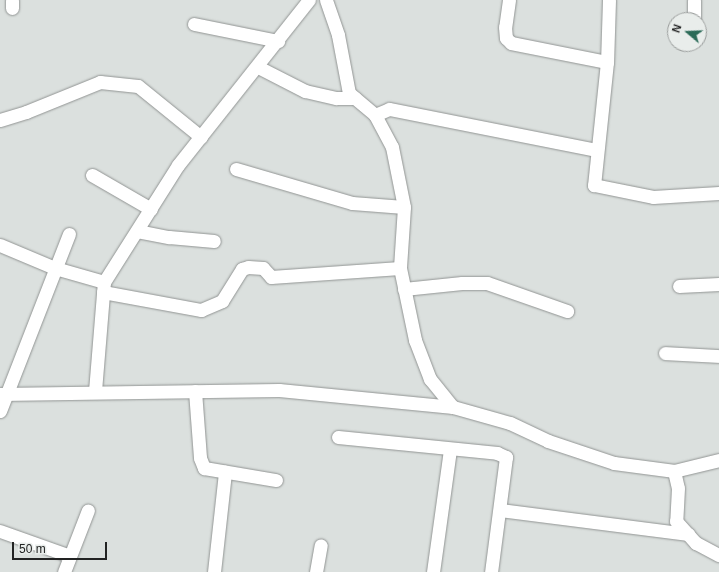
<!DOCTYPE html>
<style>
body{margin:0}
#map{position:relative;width:719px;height:572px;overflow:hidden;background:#dbe0de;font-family:Arial,sans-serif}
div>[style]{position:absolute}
.roads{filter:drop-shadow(0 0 1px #919493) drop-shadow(0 0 1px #919493)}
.minor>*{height:13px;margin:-6.5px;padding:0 6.5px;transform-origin:6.5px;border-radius:6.5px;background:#fff}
span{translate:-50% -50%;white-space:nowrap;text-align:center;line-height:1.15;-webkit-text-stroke:3.5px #e9edeb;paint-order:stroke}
.north{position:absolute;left:667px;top:12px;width:40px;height:40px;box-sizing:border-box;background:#e9edeb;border:1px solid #999c9b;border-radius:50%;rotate:289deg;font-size:11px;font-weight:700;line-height:16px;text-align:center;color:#222323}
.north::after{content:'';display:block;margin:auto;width:14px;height:18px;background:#2b6b58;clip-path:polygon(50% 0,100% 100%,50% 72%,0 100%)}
.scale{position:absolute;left:12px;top:542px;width:95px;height:18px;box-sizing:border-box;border:2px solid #222323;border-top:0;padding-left:5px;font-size:12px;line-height:14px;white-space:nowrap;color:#222323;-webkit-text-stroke:3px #e9edeb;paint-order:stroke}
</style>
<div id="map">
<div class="roads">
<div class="minor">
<i style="left:12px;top:0;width:8px;rotate:90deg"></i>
<i style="left:326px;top:0;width:37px;rotate:71deg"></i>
<i style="left:338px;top:35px;width:59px;rotate:79.3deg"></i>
<i style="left:349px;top:93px;width:34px;rotate:40deg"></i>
<i style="left:375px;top:115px;width:36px;rotate:62deg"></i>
<i style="left:392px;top:147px;width:61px;rotate:78.7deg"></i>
<i style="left:404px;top:207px;width:61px;rotate:93.8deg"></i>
<i style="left:400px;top:268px;width:74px;rotate:78.2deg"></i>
<i style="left:415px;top:340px;width:42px;rotate:69deg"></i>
<i style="left:430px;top:379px;width:36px;rotate:51deg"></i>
<i style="left:509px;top:0;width:27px;rotate:98deg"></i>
<i style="left:505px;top:27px;width:11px;rotate:85deg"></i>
<i style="left:506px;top:38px;width:7px;rotate:45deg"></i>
<i style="left:511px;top:43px;width:98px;rotate:11.2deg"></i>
<i style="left:609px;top:0;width:62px;rotate:91.8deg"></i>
<i style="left:607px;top:62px;width:124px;rotate:96deg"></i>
<i style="left:594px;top:185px;width:60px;rotate:11.5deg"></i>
<i style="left:653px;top:197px;width:66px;rotate:-3.5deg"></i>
<i style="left:694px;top:0;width:20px;rotate:90deg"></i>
<i style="left:194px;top:24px;width:86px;rotate:11.4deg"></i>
<i style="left:258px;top:67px;width:53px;rotate:27.1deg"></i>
<i style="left:305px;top:91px;width:32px;rotate:13deg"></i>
<i style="left:336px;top:98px;width:19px"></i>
<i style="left:375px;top:115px;width:15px;rotate:-23deg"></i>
<i style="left:389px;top:109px;width:212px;rotate:11.2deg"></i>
<i style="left:0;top:120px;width:27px;rotate:-17deg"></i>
<i style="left:26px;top:112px;width:80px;rotate:-22.1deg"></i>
<i style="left:100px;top:82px;width:38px;rotate:6deg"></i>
<i style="left:138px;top:86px;width:81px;rotate:39deg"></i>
<i style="left:236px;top:169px;width:121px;rotate:16.3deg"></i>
<i style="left:352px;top:203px;width:52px;rotate:4.4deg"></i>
<i style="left:92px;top:175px;width:68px;rotate:30deg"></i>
<i style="left:137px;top:231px;width:33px;rotate:11deg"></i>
<i style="left:169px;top:237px;width:45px;rotate:5.1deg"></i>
<i style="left:0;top:245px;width:60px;rotate:22.7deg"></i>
<i style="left:55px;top:268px;width:51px;rotate:15.9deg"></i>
<i style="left:679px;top:286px;width:40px;rotate:-2.9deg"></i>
<i style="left:404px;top:289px;width:58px;rotate:-5.9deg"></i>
<i style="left:462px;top:283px;width:25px"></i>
<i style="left:487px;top:283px;width:85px;rotate:19.3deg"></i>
<i style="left:103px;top:292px;width:100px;rotate:10.4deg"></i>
<i style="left:201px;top:310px;width:23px;rotate:-23deg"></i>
<i style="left:222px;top:301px;width:38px;rotate:-58deg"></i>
<i style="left:242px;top:269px;width:6px;rotate:-18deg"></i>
<i style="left:248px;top:267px;width:15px;rotate:4deg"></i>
<i style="left:263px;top:268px;width:12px;rotate:48deg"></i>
<i style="left:271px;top:277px;width:129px;rotate:-4deg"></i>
<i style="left:665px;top:353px;width:54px;rotate:3.2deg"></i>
<i style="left:95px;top:391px;width:109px;rotate:-85.3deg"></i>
<i style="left:104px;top:282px;width:138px;rotate:-57.7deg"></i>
<i style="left:178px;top:165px;width:211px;rotate:-51.6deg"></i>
<i style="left:195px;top:391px;width:67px;rotate:85.7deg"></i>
<i style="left:200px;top:458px;width:11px;rotate:68deg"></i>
<i style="left:204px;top:468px;width:73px;rotate:9.5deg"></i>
<i style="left:0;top:394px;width:279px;rotate:-0.8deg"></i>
<i style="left:279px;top:390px;width:175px;rotate:5.6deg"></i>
<i style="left:453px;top:407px;width:59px;rotate:15.7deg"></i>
<i style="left:510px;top:423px;width:42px;rotate:25.3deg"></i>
<i style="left:548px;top:441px;width:70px;rotate:18.4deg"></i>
<i style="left:614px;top:463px;width:61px;rotate:7.6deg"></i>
<i style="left:674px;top:471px;width:46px;rotate:-13.7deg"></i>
<i style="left:0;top:411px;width:190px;rotate:-68.7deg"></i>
<i style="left:338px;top:437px;width:160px;rotate:5.7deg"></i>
<i style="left:497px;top:453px;width:10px;rotate:24deg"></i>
<i style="left:506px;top:457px;width:116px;rotate:97.4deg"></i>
<i style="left:674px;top:471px;width:17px;rotate:77deg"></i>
<i style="left:678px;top:488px;width:33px;rotate:93deg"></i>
<i style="left:676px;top:521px;width:30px;rotate:48deg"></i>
<i style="left:696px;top:543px;width:26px;rotate:28deg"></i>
<i style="left:500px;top:510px;width:190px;rotate:7.3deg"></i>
<i style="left:0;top:531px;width:74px;rotate:19.7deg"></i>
<i style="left:64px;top:572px;width:66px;rotate:-68.8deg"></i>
<i style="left:214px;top:572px;width:101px;rotate:-83.7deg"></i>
<i style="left:316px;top:572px;width:27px;rotate:-80deg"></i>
<i style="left:433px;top:572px;width:123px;rotate:-82.1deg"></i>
</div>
</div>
<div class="north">N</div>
<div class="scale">50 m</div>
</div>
